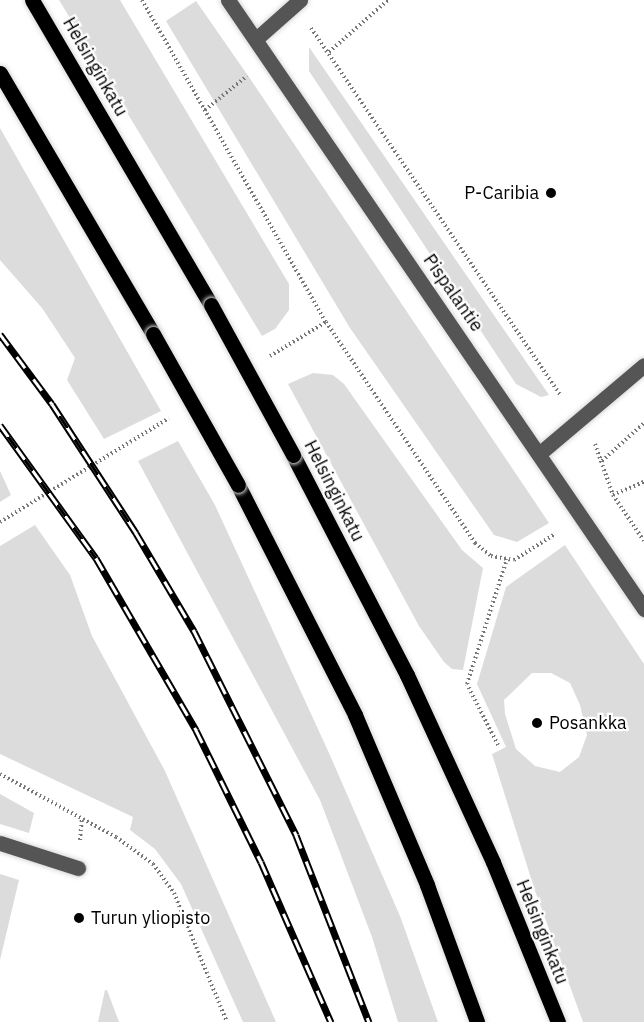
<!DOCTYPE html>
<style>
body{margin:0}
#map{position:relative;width:644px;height:1022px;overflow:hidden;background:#fff;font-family:"IBM Plex Sans",sans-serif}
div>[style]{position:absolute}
.green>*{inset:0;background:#dcdcdc}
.path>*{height:4px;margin-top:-2px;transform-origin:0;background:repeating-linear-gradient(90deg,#777 0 1.5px,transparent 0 4.5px)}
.roads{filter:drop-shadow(0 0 2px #dbdbdb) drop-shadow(0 0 2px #dbdbdb)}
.minor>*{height:15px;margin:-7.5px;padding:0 7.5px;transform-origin:7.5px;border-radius:7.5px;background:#555}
.major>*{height:15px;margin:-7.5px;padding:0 7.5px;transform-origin:7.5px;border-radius:7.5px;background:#000}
.rail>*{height:7px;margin-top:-3.5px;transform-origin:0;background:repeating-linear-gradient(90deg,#fff 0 14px,#000 0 28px);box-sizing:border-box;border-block:2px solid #000}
.bridges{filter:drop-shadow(0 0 2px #dbdbdb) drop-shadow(0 0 2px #dbdbdb)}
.major-bridge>*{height:15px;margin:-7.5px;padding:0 7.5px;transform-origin:7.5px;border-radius:7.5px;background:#000}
.dots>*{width:16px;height:16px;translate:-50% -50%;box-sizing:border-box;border:3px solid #fff;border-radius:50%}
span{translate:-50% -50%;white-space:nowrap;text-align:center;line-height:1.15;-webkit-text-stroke:4.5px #fff;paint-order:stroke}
.street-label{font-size:18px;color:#000}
.poi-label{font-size:18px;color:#000}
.right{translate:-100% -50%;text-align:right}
.left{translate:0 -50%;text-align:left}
</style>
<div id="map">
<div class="green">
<i style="clip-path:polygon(59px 0,120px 0,289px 284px,289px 310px,275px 329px,262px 336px)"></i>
<i style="clip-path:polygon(196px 1px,251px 80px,549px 523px,517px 542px,494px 535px,350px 328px,166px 21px)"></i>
<i style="clip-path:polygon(309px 47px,549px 395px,541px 397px,516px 384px,309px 71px)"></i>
<i style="clip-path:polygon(0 128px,161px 411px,104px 439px,67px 380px,75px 358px,42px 308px,0 260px)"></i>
<i style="clip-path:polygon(313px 373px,333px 375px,344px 384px,462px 550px,483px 568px,463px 670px,452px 669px,444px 662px,419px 626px,288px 384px)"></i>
<i style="clip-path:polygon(178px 441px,215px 505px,329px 753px,400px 916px,438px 1022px,398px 1022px,372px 937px,320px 800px,138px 461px)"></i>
<i style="clip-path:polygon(0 471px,11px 495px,0 502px)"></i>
<i style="clip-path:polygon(35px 525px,70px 575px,92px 636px,165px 771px,276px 1022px,243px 1022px,181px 884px,155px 849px,130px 830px,133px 817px,0 754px,0 546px)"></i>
<i style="clip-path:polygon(evenodd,565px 545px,644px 664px,644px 1022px,583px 1022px,534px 888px,492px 754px,506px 747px,477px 684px,506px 587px,565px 545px,532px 673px,551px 673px,570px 683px,580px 705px,587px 735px,579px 757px,560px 772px,535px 766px,516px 749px,505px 714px,504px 700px,532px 673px)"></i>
<i style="clip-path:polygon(0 794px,34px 813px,29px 833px,0 824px)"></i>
<i style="clip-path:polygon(0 874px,19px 880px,0 960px)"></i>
<i style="clip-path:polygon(105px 990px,107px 990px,119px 1022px,98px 1022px)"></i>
</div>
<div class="path">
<i style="left:142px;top:0;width:371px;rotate:60.3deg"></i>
<i style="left:326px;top:322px;width:267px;rotate:56deg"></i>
<i style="left:475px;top:543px;width:21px;rotate:39deg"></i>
<i style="left:491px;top:556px;width:23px;rotate:10deg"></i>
<i style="left:514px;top:560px;width:49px;rotate:-32.4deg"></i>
<i style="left:311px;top:28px;width:445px;rotate:55.8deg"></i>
<i style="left:329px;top:52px;width:79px;rotate:-41.4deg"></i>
<i style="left:205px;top:110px;width:54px;rotate:-39deg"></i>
<i style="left:270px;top:356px;width:66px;rotate:-31.3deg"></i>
<i style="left:595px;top:444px;width:54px;rotate:70.6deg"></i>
<i style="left:613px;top:495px;width:55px;rotate:56deg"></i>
<i style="left:602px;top:461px;width:57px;rotate:-42.1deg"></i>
<i style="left:613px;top:495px;width:34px;rotate:-23deg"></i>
<i style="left:0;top:522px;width:198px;rotate:-31.6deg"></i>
<i style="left:498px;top:745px;width:68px;rotate:-116.9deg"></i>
<i style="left:467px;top:684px;width:131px;rotate:-72.3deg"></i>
<i style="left:0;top:774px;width:132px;rotate:28.5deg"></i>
<i style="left:116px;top:837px;width:46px;rotate:36.1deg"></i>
<i style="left:153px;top:864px;width:36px;rotate:54deg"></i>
<i style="left:174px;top:893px;width:139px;rotate:67.7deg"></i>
<i style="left:80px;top:840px;width:21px;rotate:-85deg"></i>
</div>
<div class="roads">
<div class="minor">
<i style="left:228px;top:0;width:738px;rotate:55.66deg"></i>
<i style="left:256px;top:39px;width:59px;rotate:-41.6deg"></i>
<i style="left:540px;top:453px;width:136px;rotate:-40.2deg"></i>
<i style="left:0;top:843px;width:82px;rotate:17.8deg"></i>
</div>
<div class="major">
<i style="left:32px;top:0;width:354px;rotate:59.6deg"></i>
<i style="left:0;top:73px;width:303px;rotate:59.6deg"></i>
<i style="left:293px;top:455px;width:248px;rotate:62.6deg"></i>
<i style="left:407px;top:675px;width:206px;rotate:65.3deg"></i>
<i style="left:493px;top:862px;width:173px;rotate:67.9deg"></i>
<i style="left:238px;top:485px;width:258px;rotate:63deg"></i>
<i style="left:355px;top:715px;width:185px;rotate:67deg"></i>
<i style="left:427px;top:885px;width:146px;rotate:69.9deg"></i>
</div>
</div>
<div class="rail">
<i style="left:0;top:334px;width:87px;rotate:53.4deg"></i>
<i style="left:52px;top:404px;width:154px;rotate:56.9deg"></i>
<i style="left:136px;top:533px;width:114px;rotate:59.4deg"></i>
<i style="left:194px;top:631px;width:228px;rotate:63.4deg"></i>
<i style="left:296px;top:835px;width:201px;rotate:68.7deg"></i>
<i style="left:0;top:425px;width:164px;rotate:54.2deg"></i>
<i style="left:96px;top:558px;width:199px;rotate:59.8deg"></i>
<i style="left:196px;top:730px;width:147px;rotate:63.8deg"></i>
<i style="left:261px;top:862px;width:175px;rotate:66.4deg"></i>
</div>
<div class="bridges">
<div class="major-bridge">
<i style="left:211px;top:305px;width:171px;rotate:61.3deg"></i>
<i style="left:153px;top:334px;width:173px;rotate:60.6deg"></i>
</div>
</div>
<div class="dots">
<i style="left:551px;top:193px;background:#000"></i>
<i style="left:537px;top:723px;background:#000"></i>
<i style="left:79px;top:918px;background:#000"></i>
</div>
<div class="street-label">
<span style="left:95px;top:67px;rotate:60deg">Helsinginkatu</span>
<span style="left:453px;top:293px;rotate:55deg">Pispalantie</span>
<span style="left:334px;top:491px;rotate:63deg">Helsinginkatu</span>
<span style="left:542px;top:932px;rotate:68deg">Helsinginkatu</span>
</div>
<div class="poi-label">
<span class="right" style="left:539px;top:193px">P-Caribia</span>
<span class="left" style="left:549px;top:723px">Posankka</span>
<span class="left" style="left:91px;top:918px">Turun yliopisto</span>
</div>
</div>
